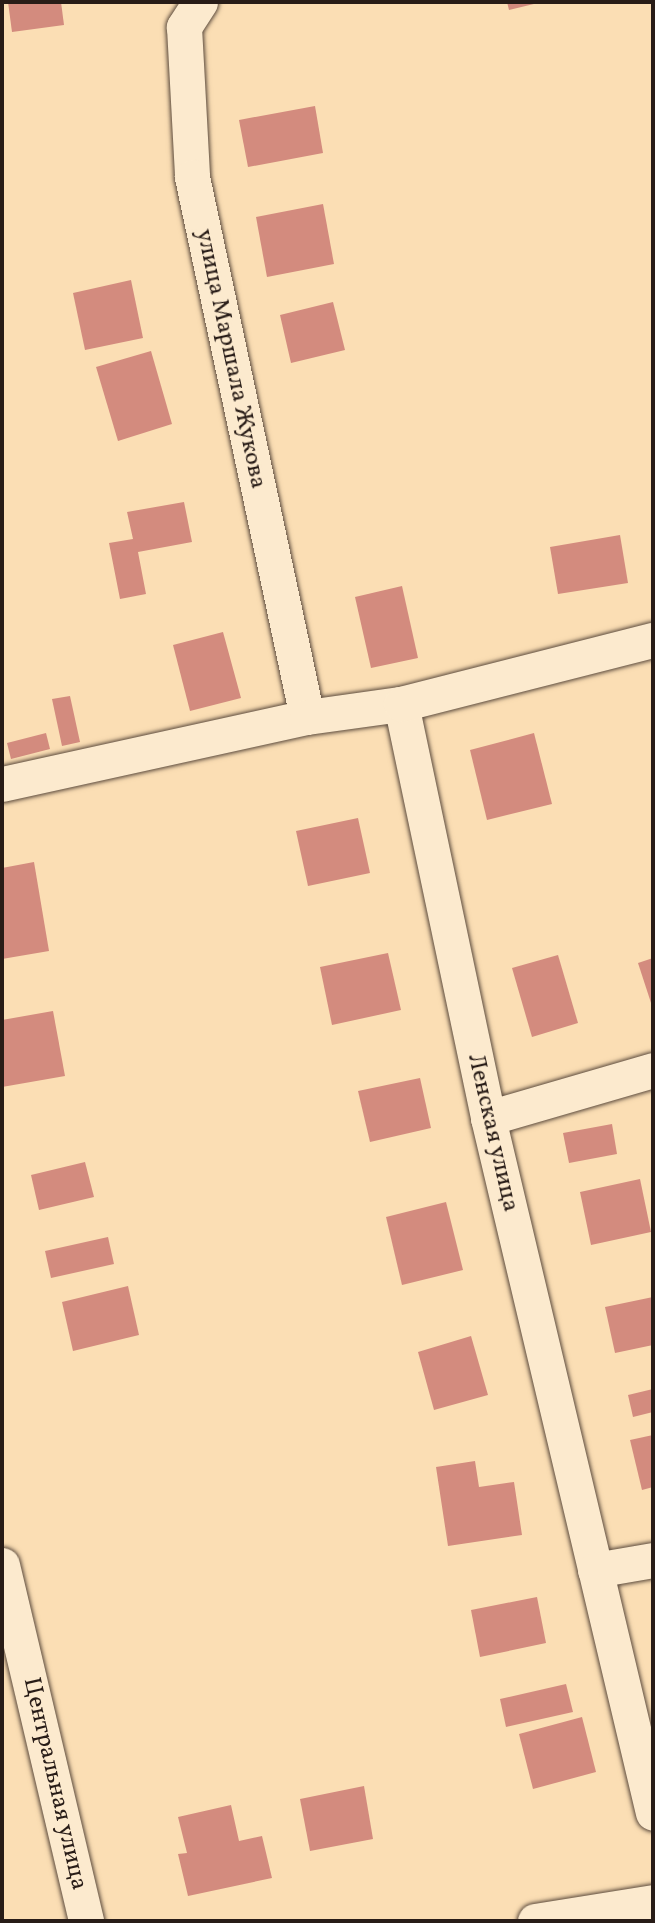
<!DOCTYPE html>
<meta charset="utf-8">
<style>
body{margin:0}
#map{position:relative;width:655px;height:1923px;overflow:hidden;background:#fbdeb4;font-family:Vollkorn,serif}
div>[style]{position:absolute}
.building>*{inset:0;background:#d38b7e}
.roads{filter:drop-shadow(0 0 2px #5d4c3e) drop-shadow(0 0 2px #5d4c3e)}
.street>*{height:35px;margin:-17.5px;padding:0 17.5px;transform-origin:17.5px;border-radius:17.5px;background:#fceace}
span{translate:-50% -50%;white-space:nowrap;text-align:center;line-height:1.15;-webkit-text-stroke:5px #fceace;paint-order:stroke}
.street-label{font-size:24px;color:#281c17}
.frame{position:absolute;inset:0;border:4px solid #281c17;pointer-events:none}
</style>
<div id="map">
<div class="building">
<i style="clip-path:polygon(8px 2px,61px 2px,64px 25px,12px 32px)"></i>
<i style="clip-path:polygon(507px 2px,538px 2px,538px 3px,509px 10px)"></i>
<i style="clip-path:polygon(315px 106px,323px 153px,248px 167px,239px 120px)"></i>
<i style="clip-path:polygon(323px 204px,334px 264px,267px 277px,256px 217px)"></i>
<i style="clip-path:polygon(131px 280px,143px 338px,85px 350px,73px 293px)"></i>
<i style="clip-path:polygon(333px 302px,345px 350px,291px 363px,280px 315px)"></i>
<i style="clip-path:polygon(151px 351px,172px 424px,118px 441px,96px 367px)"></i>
<i style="clip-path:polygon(184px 502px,192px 542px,138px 552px,146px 594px,120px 599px,109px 543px,133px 539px,127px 512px)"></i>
<i style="clip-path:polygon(620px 535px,628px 583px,558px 594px,550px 547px)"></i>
<i style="clip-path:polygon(402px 586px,418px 658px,371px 668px,355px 597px)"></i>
<i style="clip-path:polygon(223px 632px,241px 698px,190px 711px,173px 645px)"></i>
<i style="clip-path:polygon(70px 696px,80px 742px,62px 746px,52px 699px)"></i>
<i style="clip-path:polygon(46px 733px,50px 749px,11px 759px,7px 743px)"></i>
<i style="clip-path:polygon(534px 733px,552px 804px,487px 820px,470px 750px)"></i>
<i style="clip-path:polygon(358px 818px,370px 873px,308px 886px,296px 831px)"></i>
<i style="clip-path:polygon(34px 862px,49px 951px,2px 959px,2px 868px)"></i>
<i style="clip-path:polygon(388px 953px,401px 1010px,332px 1025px,320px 967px)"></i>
<i style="clip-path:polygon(558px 955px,578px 1023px,532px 1037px,512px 968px)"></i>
<i style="clip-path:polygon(653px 958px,653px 1009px,638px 963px)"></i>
<i style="clip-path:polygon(53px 1011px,65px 1076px,2px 1087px,2px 1020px)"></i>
<i style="clip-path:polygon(420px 1078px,431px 1128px,370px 1142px,358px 1091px)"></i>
<i style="clip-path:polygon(612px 1124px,617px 1154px,569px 1163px,563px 1133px)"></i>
<i style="clip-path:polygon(85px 1162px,94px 1197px,39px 1210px,31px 1175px)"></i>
<i style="clip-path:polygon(640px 1179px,651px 1232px,591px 1245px,580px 1192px)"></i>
<i style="clip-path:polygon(446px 1202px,463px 1270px,402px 1285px,386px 1217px)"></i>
<i style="clip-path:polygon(108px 1237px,114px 1264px,51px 1278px,45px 1251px)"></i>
<i style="clip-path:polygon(128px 1286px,139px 1335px,73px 1351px,62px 1302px)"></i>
<i style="clip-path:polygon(653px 1297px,653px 1345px,615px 1353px,605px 1307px)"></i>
<i style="clip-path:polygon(471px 1336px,488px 1395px,434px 1410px,418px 1352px)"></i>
<i style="clip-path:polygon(653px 1389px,653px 1412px,633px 1417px,628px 1395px)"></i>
<i style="clip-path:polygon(653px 1435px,653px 1487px,642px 1490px,630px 1440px)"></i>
<i style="clip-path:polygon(475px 1461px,479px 1487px,514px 1482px,522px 1535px,448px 1546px,436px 1467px)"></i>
<i style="clip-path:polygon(537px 1597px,546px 1643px,480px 1657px,471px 1610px)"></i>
<i style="clip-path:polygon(566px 1684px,573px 1712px,506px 1727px,500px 1699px)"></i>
<i style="clip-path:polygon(582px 1717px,596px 1772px,533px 1789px,519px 1734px)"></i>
<i style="clip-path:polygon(364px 1786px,373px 1839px,310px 1851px,300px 1799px)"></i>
<i style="clip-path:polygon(231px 1805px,239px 1841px,262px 1836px,272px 1878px,188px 1896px,178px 1854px,187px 1853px,178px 1817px)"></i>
</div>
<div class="roads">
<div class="street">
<i style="left:200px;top:2px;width:30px;rotate:123deg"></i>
<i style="left:184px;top:27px;width:150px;rotate:86.9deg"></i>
<i style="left:192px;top:177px;width:552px;rotate:77.98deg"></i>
<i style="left:401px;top:704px;width:423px;rotate:78.1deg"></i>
<i style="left:488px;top:1118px;width:714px;rotate:76.64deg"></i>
<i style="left:2px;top:784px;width:312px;rotate:-12.4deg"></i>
<i style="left:307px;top:717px;width:95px;rotate:-7.9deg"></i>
<i style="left:401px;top:704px;width:260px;rotate:-14.3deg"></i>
<i style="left:488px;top:1118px;width:172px;rotate:-16.2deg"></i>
<i style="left:2px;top:1565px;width:366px;rotate:76.7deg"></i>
<i style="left:595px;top:1570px;width:59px;rotate:-9.8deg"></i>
<i style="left:535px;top:1921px;width:120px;rotate:-9.1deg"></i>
</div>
</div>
<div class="street-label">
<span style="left:230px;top:359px;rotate:78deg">улица Маршала Жукова</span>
<span style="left:492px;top:1133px;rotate:77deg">Ленская улица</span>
<span style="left:54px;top:1784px;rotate:77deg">Центральная улица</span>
</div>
<div class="frame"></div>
</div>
